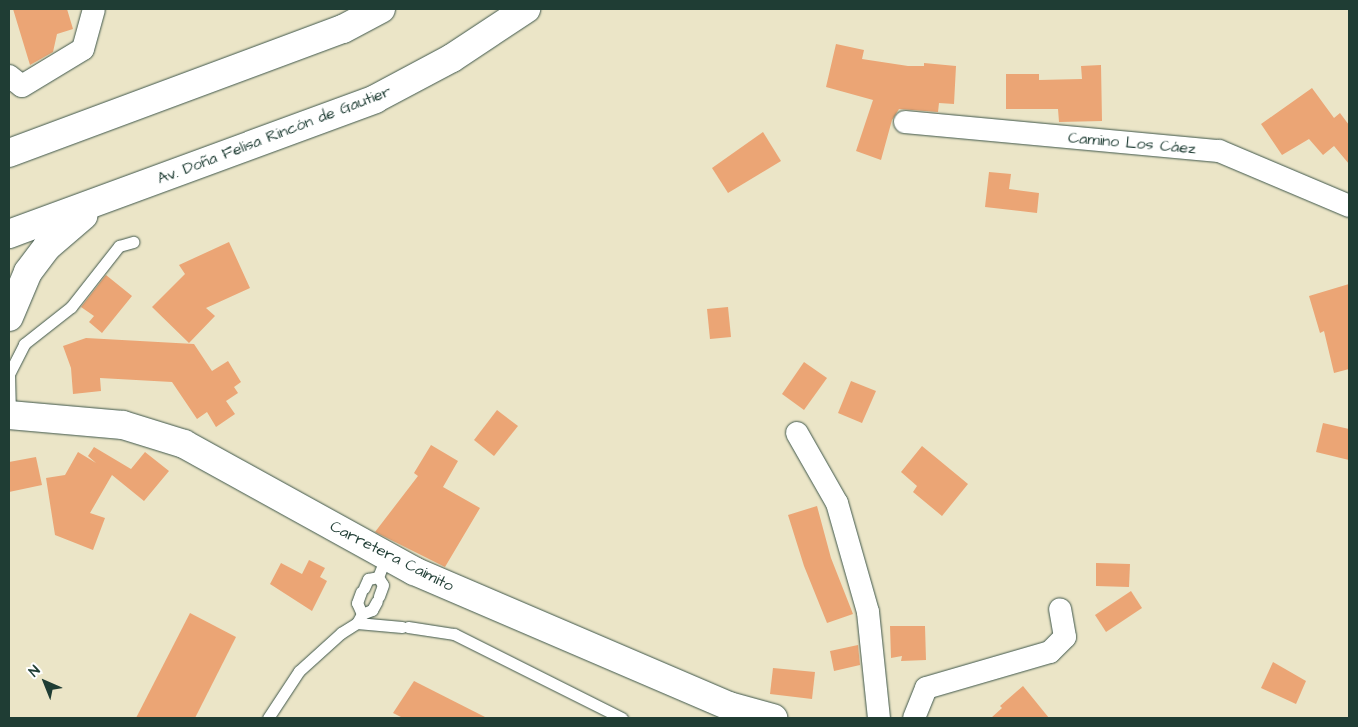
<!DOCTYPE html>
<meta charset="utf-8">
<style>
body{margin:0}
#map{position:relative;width:1358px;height:727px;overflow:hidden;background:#ebe5c7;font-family:"Architects Daughter",sans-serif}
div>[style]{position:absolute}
.building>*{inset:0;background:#eba575}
.roads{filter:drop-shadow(0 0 1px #3e564a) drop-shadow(0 0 1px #3e564a)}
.lane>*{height:11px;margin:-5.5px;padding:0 5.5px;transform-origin:5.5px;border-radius:5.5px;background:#fff}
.street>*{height:22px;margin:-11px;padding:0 11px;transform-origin:11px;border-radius:11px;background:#fff}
.secondary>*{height:28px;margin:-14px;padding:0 14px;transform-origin:14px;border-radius:14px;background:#fff}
.primary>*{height:28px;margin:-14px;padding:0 14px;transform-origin:14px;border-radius:14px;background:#fff}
span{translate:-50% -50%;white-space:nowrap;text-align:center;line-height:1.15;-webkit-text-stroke:5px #fff;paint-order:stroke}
.street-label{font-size:16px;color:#1f3d34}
.frame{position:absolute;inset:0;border:10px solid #1f3d34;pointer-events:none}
.north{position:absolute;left:20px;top:657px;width:50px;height:50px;-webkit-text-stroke:4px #fff;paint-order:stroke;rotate:316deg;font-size:14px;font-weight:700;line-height:20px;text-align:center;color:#1f3d34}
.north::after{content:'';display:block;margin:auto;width:18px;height:22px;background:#1f3d34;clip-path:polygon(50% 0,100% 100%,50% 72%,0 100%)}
</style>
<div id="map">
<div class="building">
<i style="clip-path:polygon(13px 9px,67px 9px,73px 29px,57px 34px,53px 52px,30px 65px)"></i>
<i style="clip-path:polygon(836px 44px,864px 50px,862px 59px,908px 66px,924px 66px,924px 63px,956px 66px,954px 104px,939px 103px,938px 112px,899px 109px,892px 120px,881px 160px,856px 151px,873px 100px,826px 87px)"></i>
<i style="clip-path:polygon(1101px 65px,1102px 121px,1059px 122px,1058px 109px,1006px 109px,1006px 74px,1039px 74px,1039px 80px,1082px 79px,1081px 66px)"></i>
<i style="clip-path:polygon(1312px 88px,1334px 118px,1340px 113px,1349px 125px,1349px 164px,1334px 146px,1323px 155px,1309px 139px,1282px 155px,1261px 124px)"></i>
<i style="clip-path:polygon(763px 132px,781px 161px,728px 193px,712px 168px)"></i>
<i style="clip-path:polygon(989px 172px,1011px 174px,1009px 189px,1039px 193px,1037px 213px,985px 207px)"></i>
<i style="clip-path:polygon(229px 242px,250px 288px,206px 308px,215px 316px,189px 343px,152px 307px,185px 274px,179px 265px)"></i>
<i style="clip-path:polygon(106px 275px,132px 296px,102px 333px,89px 322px,94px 316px,81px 307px)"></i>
<i style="clip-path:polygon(1349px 284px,1349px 369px,1334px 373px,1324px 331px,1320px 333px,1309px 296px)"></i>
<i style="clip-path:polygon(728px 307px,731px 337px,710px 339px,707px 309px)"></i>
<i style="clip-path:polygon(86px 338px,194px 344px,212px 371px,228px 361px,241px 382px,234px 387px,238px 393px,226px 401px,235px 414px,216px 427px,207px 412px,197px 419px,172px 382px,100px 378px,101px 391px,73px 394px,71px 368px,63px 346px)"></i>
<i style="clip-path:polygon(804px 362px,827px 378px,804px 410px,782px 394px)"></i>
<i style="clip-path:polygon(851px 381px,876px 391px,862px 423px,838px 413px)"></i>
<i style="clip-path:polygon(497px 410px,518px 426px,494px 456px,474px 440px)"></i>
<i style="clip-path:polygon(1323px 423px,1349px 429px,1349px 460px,1316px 452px)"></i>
<i style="clip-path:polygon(431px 445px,458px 461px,443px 487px,480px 508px,445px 567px,375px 532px,418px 476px,414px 473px)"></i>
<i style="clip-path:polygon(922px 446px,968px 484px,942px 516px,913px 492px,917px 486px,901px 472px)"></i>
<i style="clip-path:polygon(94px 447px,131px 469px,145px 452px,169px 471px,144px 501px,112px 475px,90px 513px,105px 518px,93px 550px,55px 535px,46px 478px,65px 475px,78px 452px,96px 463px,88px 456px)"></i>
<i style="clip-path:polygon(36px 457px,42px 485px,9px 492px,9px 462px)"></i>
<i style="clip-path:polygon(817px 506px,831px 558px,853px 614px,827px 623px,804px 566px,788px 515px)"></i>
<i style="clip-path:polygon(309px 560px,325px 568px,320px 577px,327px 581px,312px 611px,270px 584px,281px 563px,302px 574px)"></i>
<i style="clip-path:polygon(1096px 563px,1130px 564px,1129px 587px,1096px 586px)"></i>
<i style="clip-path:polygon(1131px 591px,1142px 608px,1106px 632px,1095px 615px)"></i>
<i style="clip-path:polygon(190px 613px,236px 637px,195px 718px,136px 718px)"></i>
<i style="clip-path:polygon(890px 626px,925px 626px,926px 660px,901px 661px,902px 656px,891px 658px)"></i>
<i style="clip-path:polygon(858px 645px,860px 665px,834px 671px,830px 651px)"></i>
<i style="clip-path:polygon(1273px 662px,1306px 681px,1296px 704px,1261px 688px)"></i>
<i style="clip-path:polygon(773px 668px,815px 672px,812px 699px,770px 694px)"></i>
<i style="clip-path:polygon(414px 681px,487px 718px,403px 718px,393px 713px)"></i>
<i style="clip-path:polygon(1023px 686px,1049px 718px,991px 718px,1002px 708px,1000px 706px)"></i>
</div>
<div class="roads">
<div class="lane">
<i style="left:10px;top:415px;width:41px;rotate:-91.4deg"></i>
<i style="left:9px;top:374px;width:34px;rotate:-63deg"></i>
<i style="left:24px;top:344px;width:60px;rotate:-38.2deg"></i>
<i style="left:71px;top:307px;width:78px;rotate:-51.8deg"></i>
<i style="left:119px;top:246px;width:15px;rotate:-16deg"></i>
<i style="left:378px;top:577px;width:9px;rotate:58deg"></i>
<i style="left:383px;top:585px;width:12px;rotate:110deg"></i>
<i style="left:364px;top:588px;width:10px;rotate:-66deg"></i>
<i style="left:368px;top:579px;width:10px;rotate:-11deg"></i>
<i style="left:378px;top:577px;width:22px;rotate:-68deg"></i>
<i style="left:362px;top:614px;width:11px;rotate:-22deg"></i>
<i style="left:372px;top:610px;width:10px;rotate:-61deg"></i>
<i style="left:357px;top:623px;width:45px;rotate:5.1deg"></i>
<i style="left:408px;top:627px;width:47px;rotate:8.7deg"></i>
<i style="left:454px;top:634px;width:188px;rotate:26.6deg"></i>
<i style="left:268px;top:718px;width:56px;rotate:-56.6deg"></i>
<i style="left:299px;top:671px;width:57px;rotate:-42.1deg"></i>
<i style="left:341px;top:633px;width:19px;rotate:-32deg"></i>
<i style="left:357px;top:623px;width:10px;rotate:-61deg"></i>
<i style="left:362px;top:614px;width:12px;rotate:-114deg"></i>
<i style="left:357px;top:603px;width:12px;rotate:-70deg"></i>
</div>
<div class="street">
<i style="left:9px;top:76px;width:16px;rotate:38deg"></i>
<i style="left:22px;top:86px;width:71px;rotate:-31.2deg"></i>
<i style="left:83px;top:49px;width:41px;rotate:-74.6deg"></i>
<i style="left:905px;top:122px;width:315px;rotate:5.3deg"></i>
<i style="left:1219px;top:151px;width:141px;rotate:22.9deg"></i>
<i style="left:797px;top:433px;width:81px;rotate:60.3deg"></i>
<i style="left:837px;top:503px;width:113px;rotate:74.1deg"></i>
<i style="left:868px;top:612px;width:107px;rotate:84.1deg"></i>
<i style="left:914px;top:718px;width:32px;rotate:-68deg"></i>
<i style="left:926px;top:688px;width:129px;rotate:-16.2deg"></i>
<i style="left:1050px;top:652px;width:21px;rotate:-45deg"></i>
<i style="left:1065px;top:637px;width:28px;rotate:-100deg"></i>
</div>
<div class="secondary">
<i style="left:9px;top:415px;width:114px;rotate:5deg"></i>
<i style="left:123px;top:425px;width:64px;rotate:17.3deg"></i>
<i style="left:184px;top:444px;width:263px;rotate:28.9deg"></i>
<i style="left:414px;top:571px;width:343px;rotate:23.2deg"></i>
<i style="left:729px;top:706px;width:46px;rotate:15.3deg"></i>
</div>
<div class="primary">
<i style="left:9px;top:153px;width:356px;rotate:-20.4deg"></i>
<i style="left:343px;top:29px;width:43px;rotate:-27.8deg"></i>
<i style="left:9px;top:234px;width:390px;rotate:-20.2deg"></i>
<i style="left:375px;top:99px;width:87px;rotate:-28deg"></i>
<i style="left:452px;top:58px;width:89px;rotate:-33.5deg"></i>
<i style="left:9px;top:317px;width:49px;rotate:-67.1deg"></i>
<i style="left:28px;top:272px;width:31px;rotate:-53deg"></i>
<i style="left:47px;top:247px;width:48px;rotate:-40.7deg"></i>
</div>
</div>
<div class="street-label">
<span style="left:274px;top:135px;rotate:-21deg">Av. Doña Felisa Rincón de Gautier</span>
<span style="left:1132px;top:143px;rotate:5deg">Camino Los Cáez</span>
<span style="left:392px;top:556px;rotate:27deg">Carretera Caimito</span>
</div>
<div class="frame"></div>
<div class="north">N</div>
</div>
